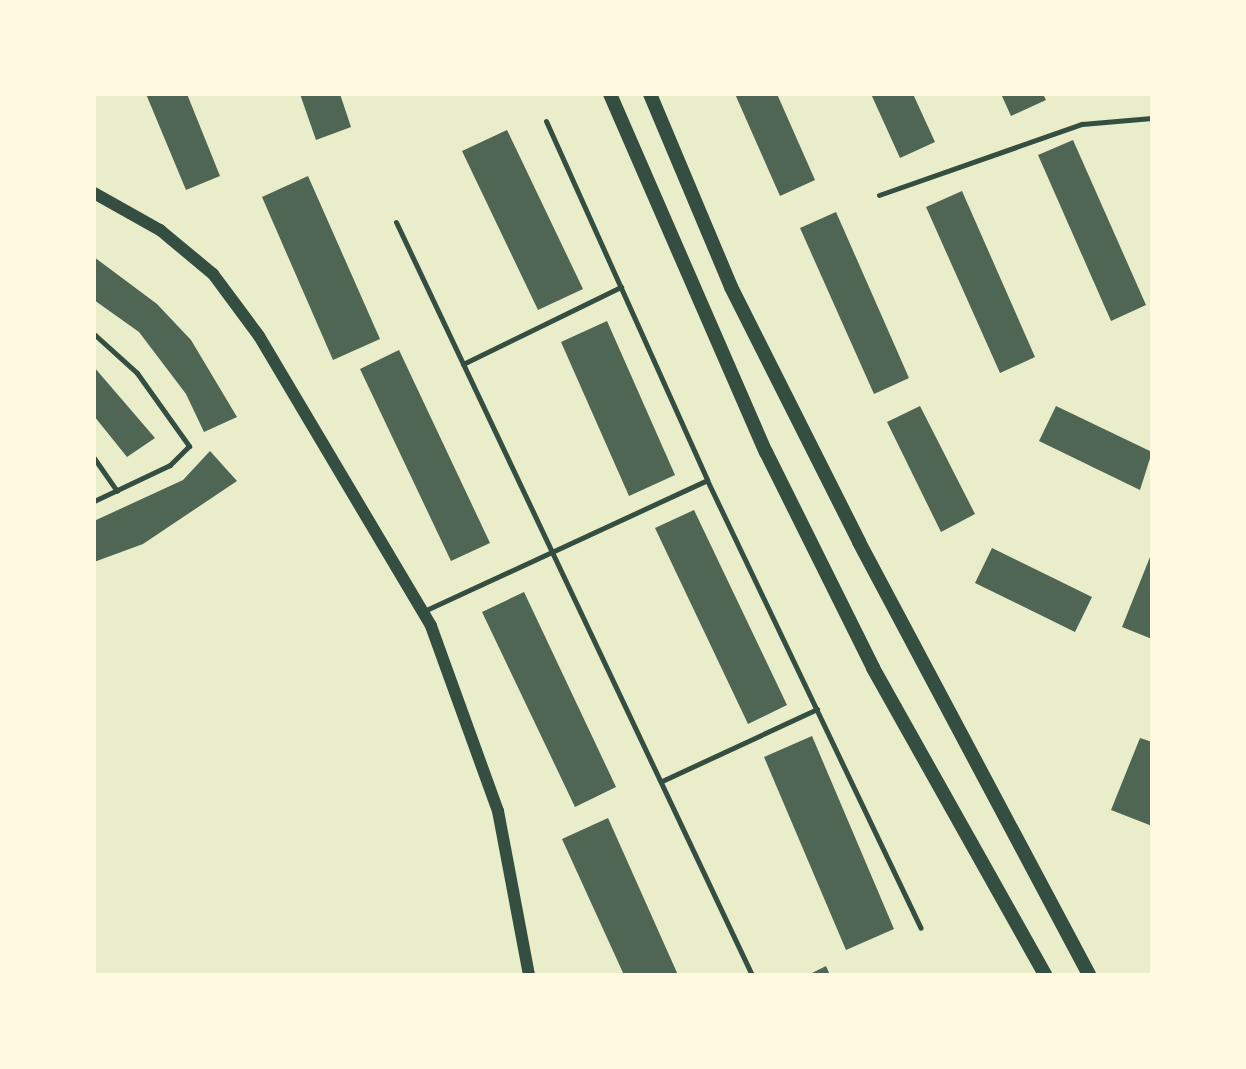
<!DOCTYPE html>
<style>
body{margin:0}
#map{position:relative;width:1246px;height:1069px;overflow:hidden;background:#e9edc9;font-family:Merriweather,serif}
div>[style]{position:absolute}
.building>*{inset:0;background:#4f6655}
.service>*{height:5px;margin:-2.5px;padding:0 2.5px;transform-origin:2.5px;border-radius:2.5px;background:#344e41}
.tertiary>*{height:12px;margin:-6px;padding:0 6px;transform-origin:6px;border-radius:6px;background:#344e41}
.secondary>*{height:14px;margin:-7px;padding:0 7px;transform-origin:7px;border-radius:7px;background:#344e41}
span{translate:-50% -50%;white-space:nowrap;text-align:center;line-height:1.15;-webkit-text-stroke:8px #fefae0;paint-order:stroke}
.frame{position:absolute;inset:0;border:96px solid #fefae0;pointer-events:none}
</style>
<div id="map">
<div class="building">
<i style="clip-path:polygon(146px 94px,187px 94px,220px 176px,186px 190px)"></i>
<i style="clip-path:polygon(300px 94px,340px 94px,351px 127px,316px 140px)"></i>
<i style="clip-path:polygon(735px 94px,777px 94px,815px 180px,780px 196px)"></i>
<i style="clip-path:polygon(871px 94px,913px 94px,935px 142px,900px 158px)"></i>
<i style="clip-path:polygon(1001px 94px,1043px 94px,1046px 100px,1011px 116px)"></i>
<i style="clip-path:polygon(507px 130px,583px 289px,538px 310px,462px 151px)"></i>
<i style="clip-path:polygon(1073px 140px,1146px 305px,1111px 321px,1038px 155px)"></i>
<i style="clip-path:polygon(308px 176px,380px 339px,333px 360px,262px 197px)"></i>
<i style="clip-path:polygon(962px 191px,1035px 357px,1000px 373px,926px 207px)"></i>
<i style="clip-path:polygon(836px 212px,909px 378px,874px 394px,800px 228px)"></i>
<i style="clip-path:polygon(94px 257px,157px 304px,191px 340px,237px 417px,204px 432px,186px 394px,139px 332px,94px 300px)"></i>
<i style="clip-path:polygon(607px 321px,675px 475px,629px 496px,561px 342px)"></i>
<i style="clip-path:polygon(399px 350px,490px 543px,451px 561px,360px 369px)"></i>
<i style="clip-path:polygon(94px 367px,155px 438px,127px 457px,94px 416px)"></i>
<i style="clip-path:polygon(920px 406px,975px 514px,941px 532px,887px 422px)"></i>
<i style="clip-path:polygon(1056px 406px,1152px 452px,1140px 490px,1039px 441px)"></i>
<i style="clip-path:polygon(210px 451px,237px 481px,143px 544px,94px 562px,94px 521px,183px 480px)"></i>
<i style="clip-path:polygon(694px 510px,787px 705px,748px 724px,655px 528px)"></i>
<i style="clip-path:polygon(992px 548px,1092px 597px,1075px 632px,975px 583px)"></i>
<i style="clip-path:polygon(1152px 552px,1152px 639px,1122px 627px)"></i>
<i style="clip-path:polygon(524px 592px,616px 787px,575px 807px,482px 612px)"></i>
<i style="clip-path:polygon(812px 736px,894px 929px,846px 950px,764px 757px)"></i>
<i style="clip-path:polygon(1140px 738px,1152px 742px,1152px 826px,1111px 810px)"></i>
<i style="clip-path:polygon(608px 818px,678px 975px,624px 975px,562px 839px)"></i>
<i style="clip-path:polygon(826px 966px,830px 975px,808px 975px)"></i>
</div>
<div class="service">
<i style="left:546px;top:121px;width:393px;rotate:65.8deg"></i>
<i style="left:707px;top:480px;width:496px;rotate:64.5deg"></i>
<i style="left:879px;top:195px;width:215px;rotate:-19.3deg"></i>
<i style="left:1082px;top:124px;width:70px;rotate:-4.9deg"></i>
<i style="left:396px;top:222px;width:833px;rotate:64.7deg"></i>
<i style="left:94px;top:334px;width:58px;rotate:42.2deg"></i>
<i style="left:137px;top:373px;width:90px;rotate:54.5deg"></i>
<i style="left:189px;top:446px;width:27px;rotate:135deg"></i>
<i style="left:170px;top:465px;width:84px;rotate:154.7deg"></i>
<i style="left:463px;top:364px;width:176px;rotate:-26deg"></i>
<i style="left:94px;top:458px;width:40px;rotate:55.1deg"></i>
<i style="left:424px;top:611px;width:312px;rotate:-24.8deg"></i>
<i style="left:662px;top:781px;width:171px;rotate:-24.9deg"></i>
</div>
<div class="tertiary">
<i style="left:94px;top:193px;width:76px;rotate:29.3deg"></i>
<i style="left:160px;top:230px;width:69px;rotate:39.7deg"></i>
<i style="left:213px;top:274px;width:77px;rotate:53.4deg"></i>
<i style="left:259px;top:336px;width:337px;rotate:59.3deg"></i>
<i style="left:431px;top:626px;width:197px;rotate:70.1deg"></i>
<i style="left:498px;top:811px;width:167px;rotate:79.3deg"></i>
</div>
<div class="secondary">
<i style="left:610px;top:94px;width:391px;rotate:66.5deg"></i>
<i style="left:766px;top:452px;width:241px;rotate:63.6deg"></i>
<i style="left:873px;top:668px;width:352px;rotate:60.7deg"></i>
<i style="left:650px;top:94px;width:209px;rotate:67.2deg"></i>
<i style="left:731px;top:287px;width:285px;rotate:63.3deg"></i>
<i style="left:859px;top:542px;width:490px;rotate:62deg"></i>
</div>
<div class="frame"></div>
</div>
